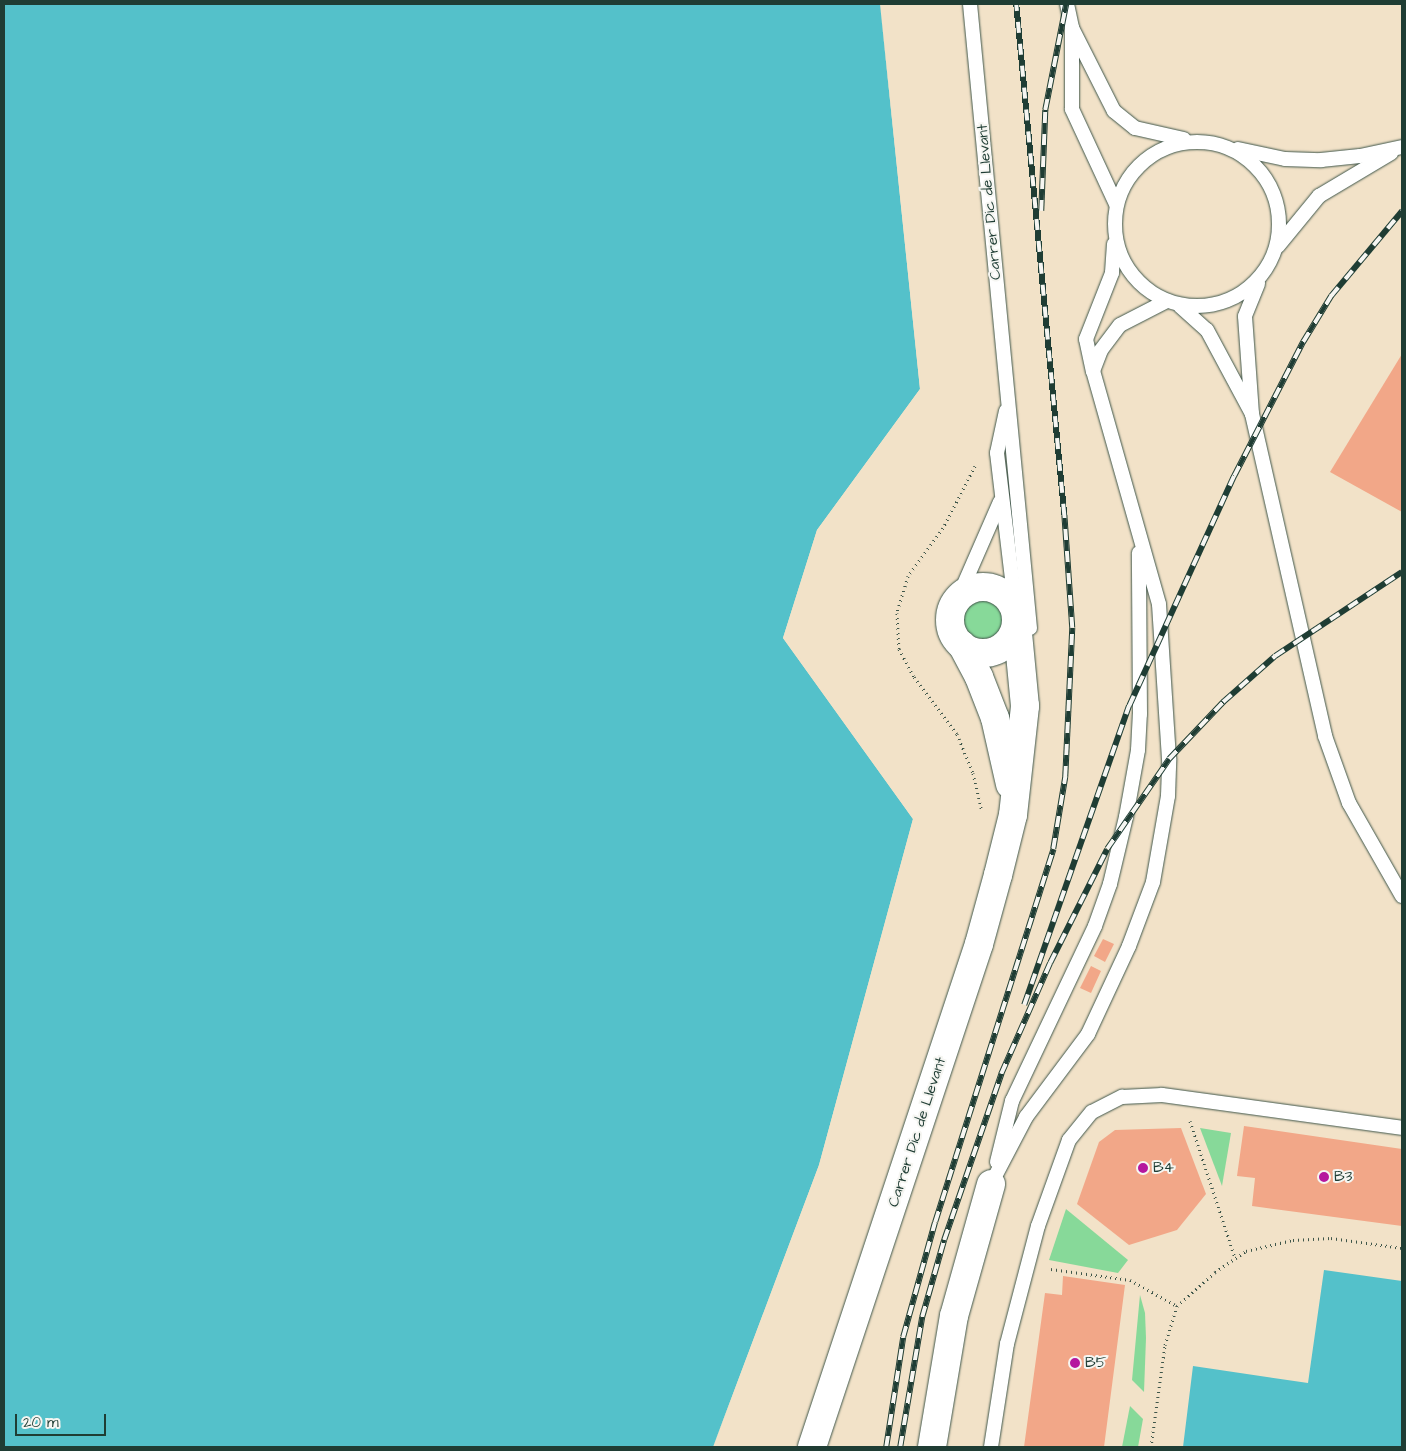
<!DOCTYPE html>
<style>
body{margin:0}
#map{position:relative;width:1406px;height:1451px;overflow:hidden;background:#f2e2c8;font-family:"Architects Daughter",sans-serif}
div>[style]{position:absolute}
.green>*{inset:0;background:#87d999}
.round{border-radius:50%}
.water>*{inset:0;background:#54c1ca}
.pier>*{inset:0;background:#f2e2c8}
.building>*{inset:0;background:#f2a788}
.path>*{height:3px;margin-top:-1.5px;transform-origin:0;background:repeating-linear-gradient(90deg,#3f564a 0 1px,transparent 0 5px)}
.roads{filter:drop-shadow(0 0 1px #3f564a) drop-shadow(0 0 1px #3f564a)}
.lane>*{height:14px;margin:-7px;padding:0 7px;transform-origin:7px;border-radius:7px;background:#fff}
.lane>.ring{margin:-7px;padding:0;box-sizing:content-box;background:none;border:14px solid #fff;border-radius:50%}
.street>*{height:28px;margin:-14px;padding:0 14px;transform-origin:14px;border-radius:14px;background:#fff}
.street>.ring{margin:-14px;padding:0;box-sizing:content-box;background:none;border:28px solid #fff;border-radius:50%}
.rail>*{height:5.5px;margin-top:-2.75px;transform-origin:0;background:repeating-linear-gradient(90deg,#f6f6f2 0 11px,#1f3d34 0 22px);box-sizing:border-box;border-block:1px solid #1f3d34}
.dots>*{width:14px;height:14px;translate:-50% -50%;box-sizing:border-box;border:2px solid #f6f6f2;border-radius:50%}
span{translate:-50% -50%;white-space:nowrap;text-align:center;line-height:1.15;-webkit-text-stroke:4px #f6f6f2;paint-order:stroke}
.street-label{font-size:15px;color:#1f3d34}
.poi-label{font-size:15px;color:#1f3d34}
.left{translate:0 -50%;text-align:left}
.frame{position:absolute;inset:0;border:5px solid #1f3d34;pointer-events:none}
.scale{position:absolute;left:15px;top:1414px;width:91px;height:22px;box-sizing:border-box;border:2px solid #1f3d34;border-top:0;padding-left:6px;font-size:15px;line-height:18px;white-space:nowrap;color:#1f3d34;-webkit-text-stroke:4px #f6f6f2;paint-order:stroke}
</style>
<div id="map">
<div class="green">
<i class="round" style="left:964px;top:601px;width:38px;height:38px"></i>
<i style="clip-path:polygon(1200px 1128px,1231px 1133px,1222px 1186px)"></i>
<i style="clip-path:polygon(1066px 1209px,1128px 1260px,1118px 1273px,1049px 1260px)"></i>
<i style="clip-path:polygon(1140px 1295px,1145px 1313px,1146px 1338px,1144px 1392px,1132px 1380px)"></i>
<i style="clip-path:polygon(1130px 1406px,1143px 1419px,1138px 1447px,1122px 1447px)"></i>
</div>
<div class="water">
<i style="clip-path:polygon(4px 4px,880px 4px,920px 389px,817px 530px,783px 638px,913px 819px,819px 1165px,713px 1447px,4px 1447px)"></i>
<i style="clip-path:polygon(1324px 1270px,1402px 1281px,1402px 1447px,1183px 1447px,1193px 1366px,1308px 1383px)"></i>
</div>
<div class="pier">
<i style="clip-path:polygon(880px 4px,922px 390px,819px 531px,786px 638px,916px 819px,822px 1166px,713px 1447px,819px 1165px,913px 819px,783px 638px,817px 530px,920px 389px)"></i>
</div>
<div class="building">
<i style="clip-path:polygon(1402px 354px,1402px 512px,1330px 472px)"></i>
<i style="clip-path:polygon(1103px 939px,1114px 944px,1105px 962px,1094px 956px)"></i>
<i style="clip-path:polygon(1091px 966px,1101px 971px,1091px 993px,1080px 988px)"></i>
<i style="clip-path:polygon(1244px 1126px,1402px 1149px,1402px 1226px,1252px 1206px,1255px 1178px,1237px 1176px)"></i>
<i style="clip-path:polygon(1181px 1128px,1206px 1194px,1177px 1230px,1129px 1245px,1077px 1204px,1099px 1142px,1115px 1130px)"></i>
<i style="clip-path:polygon(1063px 1276px,1125px 1285px,1104px 1447px,1024px 1447px,1045px 1293px,1062px 1295px)"></i>
</div>
<div class="path">
<i style="left:975px;top:466px;width:70px;rotate:117.3deg"></i>
<i style="left:943px;top:528px;width:59px;rotate:126.1deg"></i>
<i style="left:908px;top:576px;width:39px;rotate:107deg"></i>
<i style="left:897px;top:613px;width:36px;rotate:87deg"></i>
<i style="left:899px;top:649px;width:32px;rotate:62deg"></i>
<i style="left:914px;top:677px;width:71px;rotate:53deg"></i>
<i style="left:957px;top:734px;width:42px;rotate:67.7deg"></i>
<i style="left:973px;top:773px;width:39px;rotate:77deg"></i>
<i style="left:1190px;top:1121px;width:144px;rotate:71.8deg"></i>
<i style="left:1051px;top:1269px;width:80px;rotate:7.9deg"></i>
<i style="left:1130px;top:1280px;width:54px;rotate:29deg"></i>
<i style="left:1151px;top:1447px;width:103px;rotate:-82.2deg"></i>
<i style="left:1165px;top:1345px;width:41px;rotate:-72.9deg"></i>
<i style="left:1177px;top:1306px;width:51px;rotate:-41.8deg"></i>
<i style="left:1215px;top:1272px;width:37px;rotate:-34deg"></i>
<i style="left:1246px;top:1251px;width:48px;rotate:-13.2deg"></i>
<i style="left:1293px;top:1240px;width:38px;rotate:-3deg"></i>
<i style="left:1331px;top:1238px;width:72px;rotate:8deg"></i>
</div>
<div class="roads">
<div class="lane">
<i style="left:970px;top:4px;width:627px;rotate:84.51deg"></i>
<i style="left:1067px;top:4px;width:25px;rotate:78deg"></i>
<i class="ring" style="left:1115px;top:142px;width:150px;height:150px"></i>
<i style="left:1238px;top:149px;width:48px;rotate:12deg"></i>
<i style="left:1285px;top:159px;width:36px;rotate:2deg"></i>
<i style="left:1321px;top:160px;width:39px;rotate:-6deg"></i>
<i style="left:1360px;top:156px;width:43px;rotate:-12.1deg"></i>
<i style="left:1116px;top:204px;width:105px;rotate:-114.9deg"></i>
<i style="left:1072px;top:109px;width:81px;rotate:-90deg"></i>
<i style="left:1072px;top:28px;width:93px;rotate:63.2deg"></i>
<i style="left:1114px;top:111px;width:27px;rotate:39deg"></i>
<i style="left:1135px;top:128px;width:50px;rotate:12.7deg"></i>
<i style="left:1114px;top:244px;width:29px;rotate:94deg"></i>
<i style="left:1112px;top:273px;width:71px;rotate:111.5deg"></i>
<i style="left:1086px;top:339px;width:33px;rotate:78deg"></i>
<i style="left:1093px;top:371px;width:22px;rotate:-69deg"></i>
<i style="left:1101px;top:350px;width:31px;rotate:-53deg"></i>
<i style="left:1120px;top:325px;width:53px;rotate:-27.1deg"></i>
<i style="left:1278px;top:246px;width:65px;rotate:-50.6deg"></i>
<i style="left:1319px;top:196px;width:84px;rotate:-30.8deg"></i>
<i style="left:1180px;top:306px;width:36px;rotate:42deg"></i>
<i style="left:1207px;top:330px;width:95px;rotate:61.8deg"></i>
<i style="left:1252px;top:414px;width:98px;rotate:-94.1deg"></i>
<i style="left:1245px;top:316px;width:35px;rotate:-68deg"></i>
<i style="left:1006px;top:411px;width:43px;rotate:102.1deg"></i>
<i style="left:997px;top:453px;width:160px;rotate:83.2deg"></i>
<i style="left:1252px;top:414px;width:330px;rotate:77.2deg"></i>
<i style="left:1325px;top:736px;width:71px;rotate:70.3deg"></i>
<i style="left:1349px;top:803px;width:107px;rotate:60.3deg"></i>
<i style="left:958px;top:598px;width:105px;rotate:-66.4deg"></i>
<i style="left:997px;top:1162px;width:63px;rotate:-76.2deg"></i>
<i style="left:1012px;top:1101px;width:194px;rotate:-64.6deg"></i>
<i style="left:1095px;top:926px;width:45px;rotate:-70.3deg"></i>
<i style="left:1110px;top:884px;width:69px;rotate:-76.6deg"></i>
<i style="left:1126px;top:817px;width:68px;rotate:-79.8deg"></i>
<i style="left:1138px;top:750px;width:36px;rotate:-87deg"></i>
<i style="left:1140px;top:714px;width:161px;rotate:-90.4deg"></i>
<i style="left:991px;top:1184px;width:76px;rotate:-62.4deg"></i>
<i style="left:1026px;top:1117px;width:104px;rotate:-53.2deg"></i>
<i style="left:1088px;top:1034px;width:97px;rotate:-65deg"></i>
<i style="left:1129px;top:946px;width:68px;rotate:-69.4deg"></i>
<i style="left:1153px;top:882px;width:87px;rotate:-80.1deg"></i>
<i style="left:1168px;top:796px;width:37px;rotate:-88deg"></i>
<i style="left:1169px;top:759px;width:155px;rotate:-93.7deg"></i>
<i style="left:1159px;top:604px;width:242px;rotate:-105.8deg"></i>
<i style="left:991px;top:1447px;width:104px;rotate:-81.2deg"></i>
<i style="left:1007px;top:1344px;width:122px;rotate:-75.3deg"></i>
<i style="left:1038px;top:1226px;width:91px;rotate:-70.2deg"></i>
<i style="left:1069px;top:1140px;width:36px;rotate:-51deg"></i>
<i style="left:1092px;top:1112px;width:34px;rotate:-27deg"></i>
<i style="left:1122px;top:1097px;width:40px;rotate:-2.9deg"></i>
<i style="left:1162px;top:1095px;width:242px;rotate:7.8deg"></i>
</div>
<div class="street">
<i class="ring" style="left:950px;top:587px;width:38px;height:38px"></i>
<i style="left:962px;top:645px;width:36px;rotate:62deg"></i>
<i style="left:979px;top:677px;width:44px;rotate:68.7deg"></i>
<i style="left:995px;top:718px;width:68px;rotate:77.2deg"></i>
<i style="left:812px;top:1447px;width:530px;rotate:-71.63deg"></i>
<i style="left:979px;top:944px;width:72px;rotate:-74.6deg"></i>
<i style="left:998px;top:875px;width:62px;rotate:-76deg"></i>
<i style="left:1013px;top:815px;width:110px;rotate:-83.7deg"></i>
<i style="left:1025px;top:706px;width:94px;rotate:-95.5deg"></i>
<i style="left:932px;top:1447px;width:133px;rotate:-80.5deg"></i>
<i style="left:954px;top:1316px;width:137px;rotate:-74.3deg"></i>
</div>
</div>
<div class="rail">
<i style="left:1041px;top:211px;width:101px;rotate:-87.7deg"></i>
<i style="left:1045px;top:110px;width:108px;rotate:-78.8deg"></i>
<i style="left:1024px;top:1005px;width:317px;rotate:-70.7deg"></i>
<i style="left:1129px;top:706px;width:253px;rotate:-65.5deg"></i>
<i style="left:1234px;top:476px;width:151px;rotate:-62.8deg"></i>
<i style="left:1303px;top:342px;width:54px;rotate:-58.7deg"></i>
<i style="left:1331px;top:296px;width:111px;rotate:-50.1deg"></i>
<i style="left:886px;top:1447px;width:111px;rotate:-81.2deg"></i>
<i style="left:903px;top:1337px;width:119px;rotate:-74.5deg"></i>
<i style="left:935px;top:1222px;width:391px;rotate:-72.4deg"></i>
<i style="left:1053px;top:849px;width:73px;rotate:-80.5deg"></i>
<i style="left:1065px;top:777px;width:149px;rotate:-87.3deg"></i>
<i style="left:1072px;top:628px;width:113px;rotate:-94deg"></i>
<i style="left:1064px;top:515px;width:513px;rotate:-95.37deg"></i>
<i style="left:900px;top:1447px;width:132px;rotate:-80.4deg"></i>
<i style="left:922px;top:1317px;width:80px;rotate:-74.1deg"></i>
<i style="left:944px;top:1240px;width:176px;rotate:-71deg"></i>
<i style="left:1001px;top:1074px;width:121px;rotate:-66.2deg"></i>
<i style="left:1050px;top:963px;width:127px;rotate:-63.4deg"></i>
<i style="left:1107px;top:849px;width:109px;rotate:-55.4deg"></i>
<i style="left:1169px;top:759px;width:79px;rotate:-46.5deg"></i>
<i style="left:1223px;top:702px;width:69px;rotate:-41.5deg"></i>
<i style="left:1275px;top:656px;width:152px;rotate:-33.5deg"></i>
</div>
<div class="dots">
<i style="left:1143px;top:1168px;background:#b5179e"></i>
<i style="left:1324px;top:1177px;background:#b5179e"></i>
<i style="left:1075px;top:1363px;background:#b5179e"></i>
</div>
<div class="street-label">
<span style="left:989px;top:202px;rotate:-95deg">Carrer Dic de Llevant</span>
<span style="left:917px;top:1132px;rotate:-72deg">Carrer Dic de Llevant</span>
</div>
<div class="poi-label">
<span class="left" style="left:1153px;top:1168px">B4</span>
<span class="left" style="left:1334px;top:1177px">B3</span>
<span class="left" style="left:1085px;top:1363px">B5</span>
</div>
<div class="frame"></div>
<div class="scale">20 m</div>
</div>
